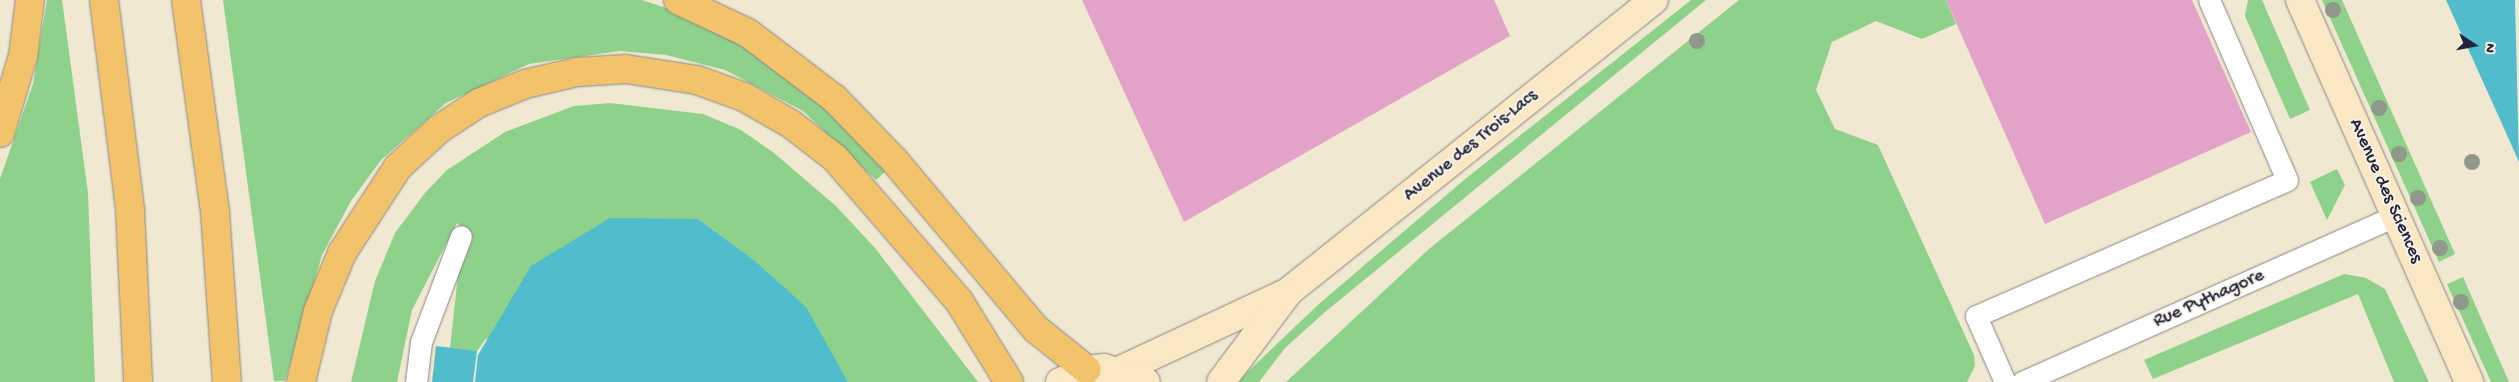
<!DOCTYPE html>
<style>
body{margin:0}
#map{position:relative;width:2519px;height:382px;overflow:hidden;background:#f0e8d0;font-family:"Gochi Hand",sans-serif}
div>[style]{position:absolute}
.green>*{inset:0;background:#8ed18a}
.water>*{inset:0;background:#51bccc}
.building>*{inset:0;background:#e3a3c8}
.roads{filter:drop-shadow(0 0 1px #898586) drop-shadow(0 0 1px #898586)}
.lane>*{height:21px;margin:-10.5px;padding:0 10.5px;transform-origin:10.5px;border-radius:10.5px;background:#fff}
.secondary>*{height:28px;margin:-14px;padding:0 14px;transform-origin:14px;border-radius:14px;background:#fae7c3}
.highway>*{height:28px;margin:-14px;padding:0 14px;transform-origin:14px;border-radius:14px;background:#f2c36a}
.trees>*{width:16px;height:16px;margin:-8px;border-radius:50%;background:#90988b}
span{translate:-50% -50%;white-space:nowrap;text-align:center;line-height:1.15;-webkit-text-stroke:4px #f7f3e8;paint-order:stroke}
.street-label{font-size:19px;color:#22223b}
.north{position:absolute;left:2449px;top:20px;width:50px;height:50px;-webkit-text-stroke:4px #f7f3e8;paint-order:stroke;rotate:101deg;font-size:14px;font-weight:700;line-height:20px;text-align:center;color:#22223b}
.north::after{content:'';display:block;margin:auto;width:18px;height:22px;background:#22223b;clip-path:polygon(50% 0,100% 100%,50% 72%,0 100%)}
</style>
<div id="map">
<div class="green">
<i style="clip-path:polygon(47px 0,62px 0,88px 193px,95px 382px,0 382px,0 179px,33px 84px)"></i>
<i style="clip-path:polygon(223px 0,642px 0,687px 15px,748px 47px,832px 113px,886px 171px,876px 180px,803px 111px,725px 70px,666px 55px,620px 51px,529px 64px,446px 103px,381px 160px,351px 201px,322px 255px,285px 381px,274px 381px)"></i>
<i style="clip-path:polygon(1691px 0,1706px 0,1325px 312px,1285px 348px,1259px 382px,1237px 382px,1320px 303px,1464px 180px)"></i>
<i style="clip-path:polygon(1739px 0,1946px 0,1956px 24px,1922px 39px,1876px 21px,1832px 42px,1816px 90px,1835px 129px,1878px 145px,1974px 355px,1975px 366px,1967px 382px,1286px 382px,1429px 249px)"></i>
<i style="clip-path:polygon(2248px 0,2262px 0,2310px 110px,2290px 119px,2245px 16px)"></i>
<i style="clip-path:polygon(2322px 0,2342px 0,2455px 254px,2439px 262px)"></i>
<i style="clip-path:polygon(610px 103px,703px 114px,741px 130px,774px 153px,836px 206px,875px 248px,978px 382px,848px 382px,805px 307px,754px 260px,698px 219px,485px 340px,477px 351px,450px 348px,458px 275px,473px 238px,457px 223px,412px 310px,397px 382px,351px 382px,375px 281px,395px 233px,425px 193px,447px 170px,505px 132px,574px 106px)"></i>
<i style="clip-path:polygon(2337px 169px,2345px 185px,2327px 220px,2310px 182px)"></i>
<i style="clip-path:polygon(2344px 274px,2366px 278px,2385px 289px,2429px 382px,2394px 382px,2358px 294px,2153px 379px,2144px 360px)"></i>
<i style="clip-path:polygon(2463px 277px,2509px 382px,2491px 382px,2447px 284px)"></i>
</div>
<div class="water">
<i style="clip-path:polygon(2446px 0,2515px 0,2519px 162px,2503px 126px)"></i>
<i style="clip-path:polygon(610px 218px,698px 219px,754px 260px,806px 307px,848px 382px,475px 382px,478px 355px,531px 266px)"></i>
<i style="clip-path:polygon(436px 346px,477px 351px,473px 382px,432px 382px)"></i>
</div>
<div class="building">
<i style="clip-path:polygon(1082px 0,1494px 0,1510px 36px,1184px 222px)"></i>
<i style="clip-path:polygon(1946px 0,2192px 0,2251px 132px,2045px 224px)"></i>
</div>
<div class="roads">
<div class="lane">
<i style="left:416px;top:382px;width:40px;rotate:-82.9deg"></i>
<i style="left:421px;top:342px;width:113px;rotate:-69.3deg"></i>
<i style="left:2005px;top:382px;width:72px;rotate:-113.7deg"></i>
<i style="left:1976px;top:316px;width:339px;rotate:-23.6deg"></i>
<i style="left:2287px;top:180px;width:196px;rotate:-113.4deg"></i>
<i style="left:2022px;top:382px;width:408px;rotate:-24deg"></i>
</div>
<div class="secondary">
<i style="left:2300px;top:0;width:418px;rotate:66.1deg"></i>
<i style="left:1121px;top:370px;width:184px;rotate:-25deg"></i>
<i style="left:1288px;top:292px;width:468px;rotate:-38.6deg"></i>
<i style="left:1060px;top:382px;width:30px;rotate:-24deg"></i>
<i style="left:1087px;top:370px;width:17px;rotate:-7deg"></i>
<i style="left:1104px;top:368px;width:44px;rotate:18.4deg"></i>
<i style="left:1221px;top:382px;width:109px;rotate:-53.2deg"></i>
</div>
<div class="highway">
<i style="left:104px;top:0;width:212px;rotate:82.9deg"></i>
<i style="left:130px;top:210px;width:172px;rotate:87.3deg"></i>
<i style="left:186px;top:0;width:214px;rotate:82.2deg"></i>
<i style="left:215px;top:212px;width:170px;rotate:86deg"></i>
<i style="left:678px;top:0;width:77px;rotate:25.2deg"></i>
<i style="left:748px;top:33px;width:109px;rotate:37.2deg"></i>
<i style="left:835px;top:99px;width:85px;rotate:46deg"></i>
<i style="left:894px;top:160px;width:221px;rotate:50deg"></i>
<i style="left:1036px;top:329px;width:65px;rotate:38.8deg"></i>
<i style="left:0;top:133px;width:80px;rotate:-73.4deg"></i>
<i style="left:23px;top:56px;width:56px;rotate:-82.9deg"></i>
<i style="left:301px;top:382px;width:73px;rotate:-76.5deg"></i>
<i style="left:318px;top:311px;width:63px;rotate:-67.5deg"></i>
<i style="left:342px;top:253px;width:103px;rotate:-56.9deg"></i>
<i style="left:398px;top:167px;width:56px;rotate:-42.8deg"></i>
<i style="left:439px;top:129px;width:48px;rotate:-33deg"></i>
<i style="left:479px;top:103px;width:50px;rotate:-22.4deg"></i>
<i style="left:525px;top:84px;width:53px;rotate:-13deg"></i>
<i style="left:577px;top:72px;width:49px;rotate:-3.5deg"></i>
<i style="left:626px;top:69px;width:72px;rotate:8.8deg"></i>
<i style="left:697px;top:80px;width:50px;rotate:19.9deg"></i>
<i style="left:744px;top:97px;width:54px;rotate:29.9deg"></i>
<i style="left:791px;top:124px;width:56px;rotate:37.7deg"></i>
<i style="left:835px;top:158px;width:189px;rotate:49.1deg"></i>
<i style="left:959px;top:301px;width:95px;rotate:58.3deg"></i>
</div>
</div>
<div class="trees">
<i style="left:2333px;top:10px"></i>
<i style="left:1697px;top:41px"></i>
<i style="left:2379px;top:108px"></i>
<i style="left:2399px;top:154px"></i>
<i style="left:2472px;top:162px"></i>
<i style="left:2418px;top:198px"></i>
<i style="left:2440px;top:248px"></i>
<i style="left:2461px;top:302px"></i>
</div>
<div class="street-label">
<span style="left:1471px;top:146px;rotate:-39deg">Avenue des Trois-Lacs</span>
<span style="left:2385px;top:191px;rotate:66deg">Avenue des Sciences</span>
<span style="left:2209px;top:299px;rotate:-24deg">Rue Pythagore</span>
</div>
<div class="north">N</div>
</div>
